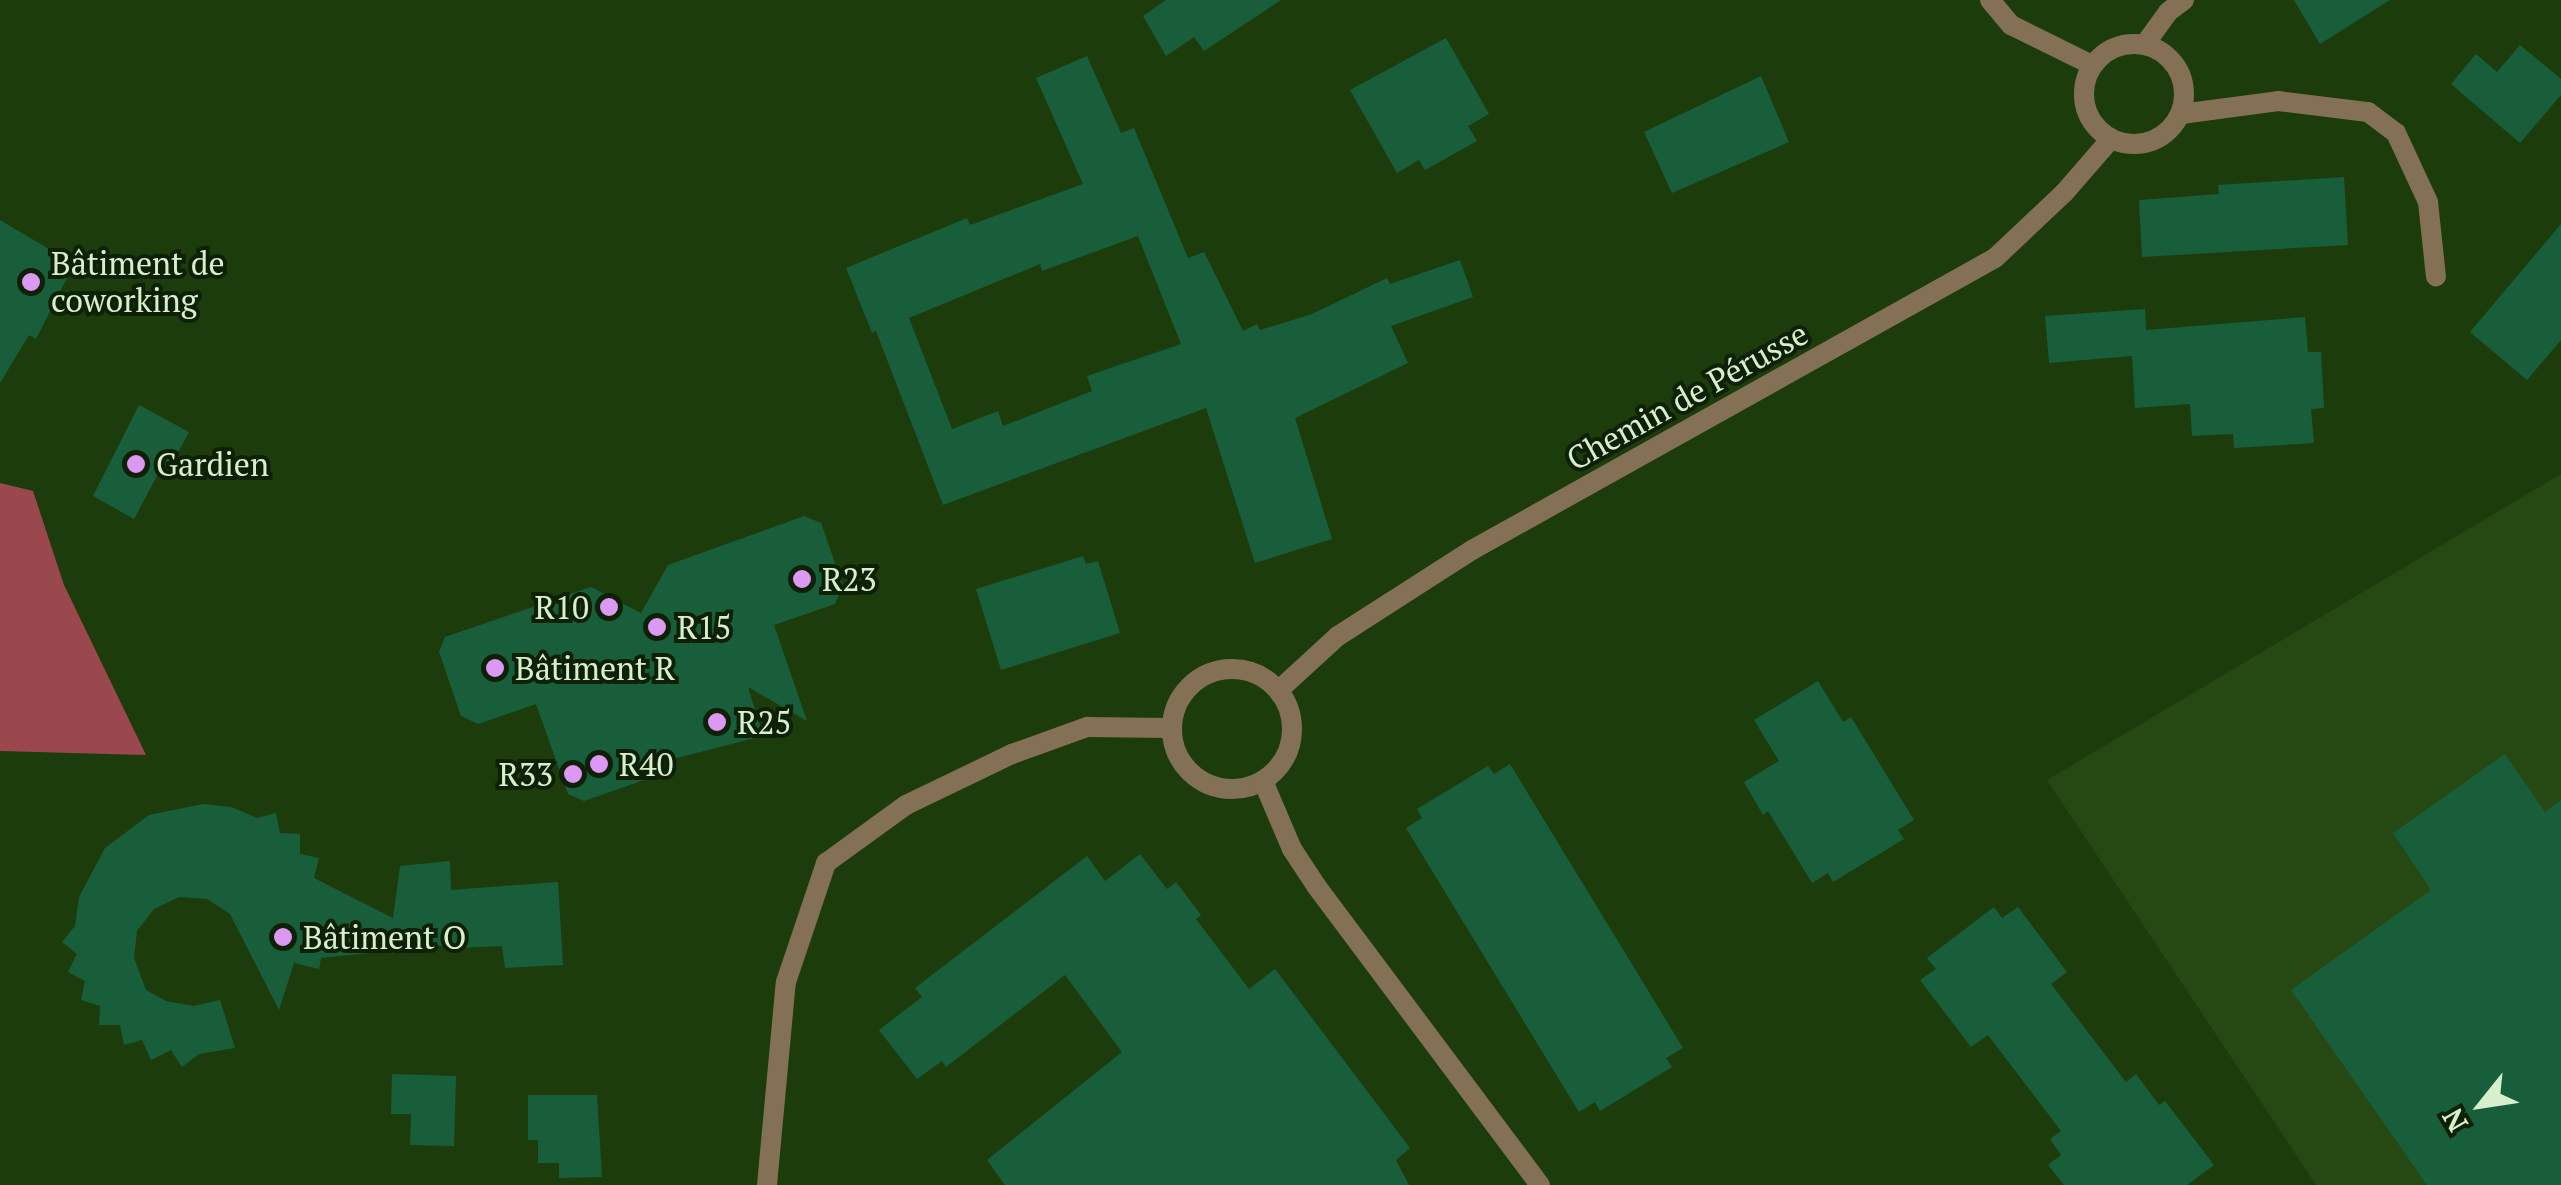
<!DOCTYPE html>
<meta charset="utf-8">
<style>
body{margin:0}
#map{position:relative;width:2561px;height:1185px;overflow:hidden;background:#1d3c0c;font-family:"PT Serif",serif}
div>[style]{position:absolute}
.built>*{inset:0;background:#264813}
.forest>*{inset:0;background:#9b474e}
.building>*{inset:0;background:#195e3b}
.minor>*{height:20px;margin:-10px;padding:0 10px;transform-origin:10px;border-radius:10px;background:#847155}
.minor>.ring{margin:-10px;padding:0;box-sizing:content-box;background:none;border:20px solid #847155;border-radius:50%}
.dots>*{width:28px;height:28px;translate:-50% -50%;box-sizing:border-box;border:5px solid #0e2006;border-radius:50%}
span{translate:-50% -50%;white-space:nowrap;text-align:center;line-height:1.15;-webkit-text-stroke:8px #0e2006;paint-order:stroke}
.poi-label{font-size:32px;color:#d7efcd}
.left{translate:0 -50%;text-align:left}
.right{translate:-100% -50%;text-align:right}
.street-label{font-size:32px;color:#d7efcd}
.north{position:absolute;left:2431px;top:1055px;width:100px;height:100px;-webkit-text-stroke:8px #0e2006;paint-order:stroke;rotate:240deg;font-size:28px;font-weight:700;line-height:40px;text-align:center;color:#d7efcd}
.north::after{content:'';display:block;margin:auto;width:35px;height:45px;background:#d7efcd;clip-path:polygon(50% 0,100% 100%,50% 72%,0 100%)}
</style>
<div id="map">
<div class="built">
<i style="clip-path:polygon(2561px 474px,2561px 1185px,2316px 1185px,2047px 780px)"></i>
</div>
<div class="forest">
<i style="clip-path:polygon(0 483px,33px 491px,64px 585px,146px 755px,0 751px)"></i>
</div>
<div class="building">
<i style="clip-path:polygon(1166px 0,1281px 0,1204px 51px,1194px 37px,1166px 56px,1143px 16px)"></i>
<i style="clip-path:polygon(2294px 0,2390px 0,2320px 44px)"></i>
<i style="clip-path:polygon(1446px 38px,1489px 114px,1468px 126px,1477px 141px,1425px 170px,1419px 160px,1397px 173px,1350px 90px)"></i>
<i style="clip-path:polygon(2520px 45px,2561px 79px,2561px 95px,2520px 143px,2451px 84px,2476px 54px,2497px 72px)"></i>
<i style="clip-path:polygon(evenodd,1087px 56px,1121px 133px,1134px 128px,1188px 258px,1204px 252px,1243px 331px,1257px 324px,1260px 330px,1312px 314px,1387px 278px,1390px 284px,1460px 260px,1473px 297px,1391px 326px,1408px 363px,1295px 418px,1332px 539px,1255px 563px,1206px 408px,943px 505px,876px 331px,872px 333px,846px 268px,967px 218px,970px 225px,1083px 184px,1036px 78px,1087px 56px,1138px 236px,1181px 344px,1087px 376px,1092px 391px,1003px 426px,998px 411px,952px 429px,909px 318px,1040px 264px,1042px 271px,1138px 236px)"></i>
<i style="clip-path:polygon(1761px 76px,1789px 142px,1672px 193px,1644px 132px)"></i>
<i style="clip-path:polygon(2344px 177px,2348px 245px,2142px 257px,2139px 200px,2219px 194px,2218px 185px)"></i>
<i style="clip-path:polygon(0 220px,74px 264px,36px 339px,29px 335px,0 383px)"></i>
<i style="clip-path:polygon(2561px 224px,2561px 340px,2527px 380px,2470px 332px)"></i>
<i style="clip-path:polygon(2145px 309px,2146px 330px,2305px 317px,2308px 352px,2321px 352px,2324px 408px,2311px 409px,2314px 443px,2234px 448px,2233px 434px,2192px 436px,2190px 404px,2135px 408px,2132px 356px,2049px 363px,2045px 316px)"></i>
<i style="clip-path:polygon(139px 405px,189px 432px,166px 475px,158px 474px,134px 519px,93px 496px)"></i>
<i style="clip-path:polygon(804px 516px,821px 523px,843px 586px,835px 604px,774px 625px,807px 721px,748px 687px,763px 736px,657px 763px,650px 778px,584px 801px,568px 794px,536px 704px,478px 724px,461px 716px,439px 652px,445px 637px,591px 587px,641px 613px,668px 565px)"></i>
<i style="clip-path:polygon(1083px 556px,1086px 564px,1098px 561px,1120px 633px,1001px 670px,976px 589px)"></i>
<i style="clip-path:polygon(1818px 681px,1843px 722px,1851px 717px,1914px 820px,1898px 830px,1904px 839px,1833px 882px,1828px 873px,1812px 883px,1768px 811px,1763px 815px,1744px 782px,1779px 761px,1754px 720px)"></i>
<i style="clip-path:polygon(2505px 754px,2545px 812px,2561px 800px,2561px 1185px,2427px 1185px,2291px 990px,2431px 890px,2393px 833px)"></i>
<i style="clip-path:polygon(1510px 764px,1683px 1048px,1666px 1058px,1672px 1067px,1600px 1111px,1595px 1102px,1579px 1112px,1406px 828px,1422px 818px,1417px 809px,1488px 766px,1494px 774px)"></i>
<i style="clip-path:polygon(203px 804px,231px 807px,257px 818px,276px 813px,280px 833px,300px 834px,300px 854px,319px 858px,314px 878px,393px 918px,400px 866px,450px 861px,451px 890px,558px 882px,563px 965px,505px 968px,502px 946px,456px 948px,456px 944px,321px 958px,319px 969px,294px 963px,279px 1010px,230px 914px,207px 899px,179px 897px,154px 909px,137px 931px,134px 958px,146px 990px,166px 1001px,193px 1006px,220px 1000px,235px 1048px,199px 1054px,182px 1067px,171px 1050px,151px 1060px,142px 1040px,124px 1045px,120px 1025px,99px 1025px,100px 1006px,81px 1000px,85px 981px,68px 972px,77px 954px,62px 942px,75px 926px,79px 897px,105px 848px,149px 815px)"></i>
<i style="clip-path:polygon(1140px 854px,1167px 889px,1176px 882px,1201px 915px,1196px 919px,1249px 989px,1275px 969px,1410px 1148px,1396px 1160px,1409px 1185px,1005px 1185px,987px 1160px,1122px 1052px,1065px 975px,946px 1067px,942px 1061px,917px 1079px,879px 1030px,922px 997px,915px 988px,1087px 856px,1105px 881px)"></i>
<i style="clip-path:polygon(1994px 907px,2002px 918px,2018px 907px,2067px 972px,2051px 984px,2126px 1082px,2136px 1074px,2159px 1105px,2165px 1101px,2214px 1165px,2187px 1185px,2064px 1185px,2048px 1165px,2061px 1155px,2050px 1139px,2061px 1131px,1988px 1035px,1971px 1047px,1920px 980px,1936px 969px,1927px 958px)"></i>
<i style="clip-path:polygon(392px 1074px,456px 1076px,454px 1146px,410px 1145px,411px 1114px,391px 1114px)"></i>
<i style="clip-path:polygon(528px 1095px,597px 1095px,602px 1177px,559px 1178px,559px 1163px,538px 1163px,538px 1140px,528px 1140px)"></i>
</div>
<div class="minor">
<i style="left:1990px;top:0;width:33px;rotate:50deg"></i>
<i style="left:2011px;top:25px;width:90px;rotate:26.3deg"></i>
<i class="ring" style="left:2084px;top:44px;width:80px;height:80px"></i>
<i style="left:2145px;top:44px;width:39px;rotate:-54deg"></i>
<i style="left:2168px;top:12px;width:20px;rotate:-37deg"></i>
<i style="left:2181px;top:114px;width:98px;rotate:-7.6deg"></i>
<i style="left:2278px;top:101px;width:91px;rotate:7deg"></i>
<i style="left:2368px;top:112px;width:35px;rotate:37deg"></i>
<i style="left:2396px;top:133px;width:76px;rotate:65.1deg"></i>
<i style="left:2428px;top:202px;width:75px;rotate:83.9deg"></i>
<i class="ring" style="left:1172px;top:669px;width:100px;height:100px"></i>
<i style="left:1279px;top:690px;width:80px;rotate:-42.5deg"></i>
<i style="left:1338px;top:636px;width:159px;rotate:-32.7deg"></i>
<i style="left:1472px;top:550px;width:599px;rotate:-29.18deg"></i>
<i style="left:1995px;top:258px;width:95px;rotate:-43.3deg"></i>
<i style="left:2064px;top:193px;width:72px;rotate:-49deg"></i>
<i style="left:1263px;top:781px;width:74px;rotate:66.9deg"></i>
<i style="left:1292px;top:849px;width:45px;rotate:56.7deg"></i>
<i style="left:1317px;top:887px;width:372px;rotate:53.2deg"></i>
<i style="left:767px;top:1185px;width:204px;rotate:-84.7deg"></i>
<i style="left:786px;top:982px;width:126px;rotate:-71.4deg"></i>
<i style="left:826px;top:863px;width:99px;rotate:-35.9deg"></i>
<i style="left:906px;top:805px;width:118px;rotate:-25.7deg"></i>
<i style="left:1012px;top:754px;width:80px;rotate:-19.8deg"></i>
<i style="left:1087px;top:727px;width:84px;rotate:0.7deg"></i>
</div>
<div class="dots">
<i style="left:31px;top:282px;background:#dc99f4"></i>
<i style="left:136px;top:464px;background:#dc99f4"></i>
<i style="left:802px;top:579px;background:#dc99f4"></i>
<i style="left:609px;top:607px;background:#dc99f4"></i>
<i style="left:657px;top:627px;background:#dc99f4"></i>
<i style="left:495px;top:668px;background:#dc99f4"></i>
<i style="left:717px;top:722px;background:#dc99f4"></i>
<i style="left:599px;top:764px;background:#dc99f4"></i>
<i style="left:573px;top:774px;background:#dc99f4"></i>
<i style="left:283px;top:937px;background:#dc99f4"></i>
</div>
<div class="poi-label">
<span class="left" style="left:51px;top:282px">Bâtiment de<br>coworking</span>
<span class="left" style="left:156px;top:464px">Gardien</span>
<span class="left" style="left:822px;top:579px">R23</span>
<span class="right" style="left:589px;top:607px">R10</span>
<span class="left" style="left:677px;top:627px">R15</span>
<span class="left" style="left:515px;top:668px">Bâtiment R</span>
<span class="left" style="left:737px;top:722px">R25</span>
<span class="left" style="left:619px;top:764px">R40</span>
<span class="right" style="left:553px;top:774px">R33</span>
<span class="left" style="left:303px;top:937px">Bâtiment O</span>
</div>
<div class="street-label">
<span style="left:1687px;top:396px;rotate:-29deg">Chemin de Pérusse</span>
</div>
<div class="north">N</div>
</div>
